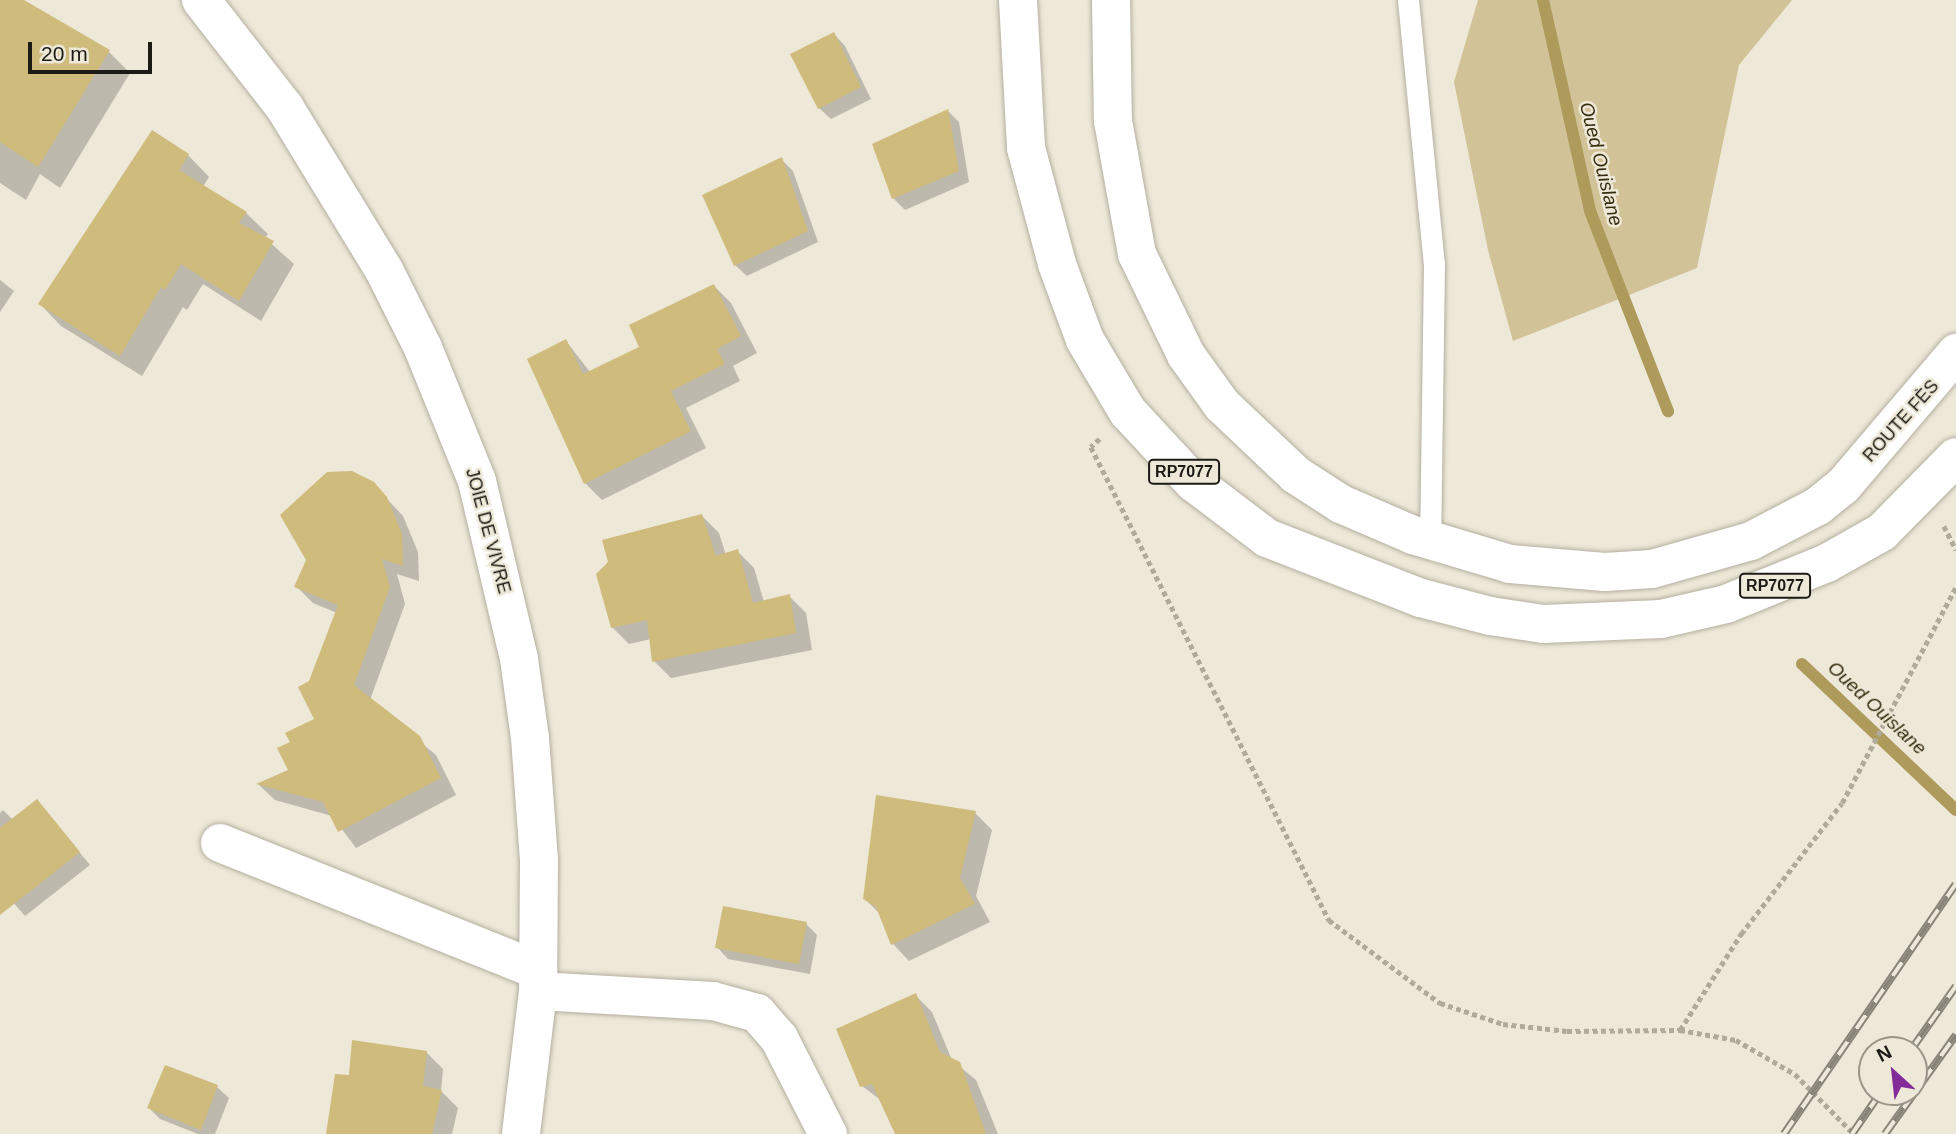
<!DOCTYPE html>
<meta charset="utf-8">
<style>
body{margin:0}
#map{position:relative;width:1956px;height:1134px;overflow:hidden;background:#ede8d7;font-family:Arial,sans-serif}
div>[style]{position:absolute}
.green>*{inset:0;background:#d1c397}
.shadow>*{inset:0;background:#0003}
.stream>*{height:12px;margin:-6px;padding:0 6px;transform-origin:6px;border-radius:6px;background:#ae9a5b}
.building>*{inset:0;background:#cfbb7c}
.path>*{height:4.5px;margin-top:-2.25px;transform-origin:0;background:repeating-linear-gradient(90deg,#aeaa9c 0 5px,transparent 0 8.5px)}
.roads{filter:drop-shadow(0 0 2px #b4afa0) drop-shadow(0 0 2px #b4afa0)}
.service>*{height:21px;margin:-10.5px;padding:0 10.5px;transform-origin:10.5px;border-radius:10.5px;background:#fff}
.minor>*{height:38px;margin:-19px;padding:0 19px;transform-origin:19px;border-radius:19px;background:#fff}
.primary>*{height:38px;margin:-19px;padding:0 19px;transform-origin:19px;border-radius:19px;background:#fff}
.rail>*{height:8px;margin-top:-4px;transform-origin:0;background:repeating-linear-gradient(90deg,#ede8d7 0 16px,#888478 0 32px);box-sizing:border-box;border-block:2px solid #888478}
span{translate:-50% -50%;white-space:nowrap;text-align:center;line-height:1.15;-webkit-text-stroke:5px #ede8d7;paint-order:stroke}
.shield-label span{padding:2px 5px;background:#ede8d7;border:2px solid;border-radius:5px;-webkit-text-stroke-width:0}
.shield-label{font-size:16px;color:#1c1a14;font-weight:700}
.street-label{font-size:18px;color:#1c1a14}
.water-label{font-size:19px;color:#362d10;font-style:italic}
.north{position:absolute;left:1858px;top:1036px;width:70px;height:70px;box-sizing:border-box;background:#ede8d7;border:2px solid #999689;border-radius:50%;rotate:333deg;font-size:19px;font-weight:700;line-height:28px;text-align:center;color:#1c1a14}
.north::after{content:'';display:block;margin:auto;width:24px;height:32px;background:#832c99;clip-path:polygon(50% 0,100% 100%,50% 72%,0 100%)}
.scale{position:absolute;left:28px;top:42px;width:124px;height:32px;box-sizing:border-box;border:4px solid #1c1a14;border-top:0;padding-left:9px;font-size:21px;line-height:24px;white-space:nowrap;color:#1c1a14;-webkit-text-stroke:5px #ede8d7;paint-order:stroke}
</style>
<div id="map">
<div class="green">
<i style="clip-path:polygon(1478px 0,1792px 0,1739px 65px,1697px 268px,1513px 341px,1488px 250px,1454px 82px)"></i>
</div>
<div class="shadow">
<i style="clip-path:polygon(0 0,20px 0,109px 52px,130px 73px,60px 188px,40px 174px,26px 200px,0 183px)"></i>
<i style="clip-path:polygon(834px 34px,845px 46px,871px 99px,831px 119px,819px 108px)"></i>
<i style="clip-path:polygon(948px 111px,959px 122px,969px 182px,905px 210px,893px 198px)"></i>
<i style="clip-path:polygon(188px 155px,209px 177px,203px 187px,246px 213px,268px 234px,265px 238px,294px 264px,261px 321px,203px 284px,187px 310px,183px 307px,142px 376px,61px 326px,40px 304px)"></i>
<i style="clip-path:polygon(781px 159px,793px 171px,818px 242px,747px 276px,735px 265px)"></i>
<i style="clip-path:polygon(0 280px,14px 291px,0 312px)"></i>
<i style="clip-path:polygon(714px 286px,731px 303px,757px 353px,733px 366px,740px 381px,686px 408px,706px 448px,602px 500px,585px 483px,566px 341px,590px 372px,641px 348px)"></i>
<i style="clip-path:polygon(373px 484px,403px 516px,418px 552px,419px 581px,397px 574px,405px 604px,370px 700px,436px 755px,456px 795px,356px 848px,332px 816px,275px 800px,259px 785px,290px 771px,292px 743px,316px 719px,311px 682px,337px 613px,313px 603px,297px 587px)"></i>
<i style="clip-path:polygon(702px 516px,719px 533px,726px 555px,737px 551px,754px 568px,764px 602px,789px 596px,806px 613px,812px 650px,671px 678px,654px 661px,651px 639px,629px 644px,612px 627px)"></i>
<i style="clip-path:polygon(37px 801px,90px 865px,25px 916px,0 887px,0 813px,3px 810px,13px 820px)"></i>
<i style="clip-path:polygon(975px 813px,992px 830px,976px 896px,990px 922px,909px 961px,893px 944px,881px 915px,864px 898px)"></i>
<i style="clip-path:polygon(806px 924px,817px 935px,810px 974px,728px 959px,717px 947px)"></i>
<i style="clip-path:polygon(915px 995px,932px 1012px,952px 1060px,976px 1080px,998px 1134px,897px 1134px,882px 1101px,862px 1086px)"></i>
<i style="clip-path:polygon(426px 1052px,443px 1069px,441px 1091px,458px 1108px,452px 1134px,328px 1134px)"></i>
<i style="clip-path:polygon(217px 1087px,229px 1098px,215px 1134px,198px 1134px,160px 1119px,149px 1108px)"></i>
</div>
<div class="stream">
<i style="left:1543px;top:0;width:216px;rotate:77.4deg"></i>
<i style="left:1590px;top:211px;width:215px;rotate:68.7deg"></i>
<i style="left:1802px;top:664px;width:212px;rotate:43.5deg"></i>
</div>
<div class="building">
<i style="clip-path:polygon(0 0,24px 0,110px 50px,38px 167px,0 142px)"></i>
<i style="clip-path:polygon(834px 32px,861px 87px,818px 109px,790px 54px)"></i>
<i style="clip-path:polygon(948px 109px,959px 171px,892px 199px,872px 144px)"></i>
<i style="clip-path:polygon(152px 130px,189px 154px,179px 170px,247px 212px,239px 223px,274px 241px,239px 301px,181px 264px,165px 290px,161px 287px,120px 356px,38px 304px)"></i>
<i style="clip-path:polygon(782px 157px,808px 231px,734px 266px,702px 195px)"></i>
<i style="clip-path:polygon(714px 284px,741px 336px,717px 349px,725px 364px,671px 391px,691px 431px,584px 484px,527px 359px,566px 339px,583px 374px,639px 347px,629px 325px)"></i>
<i style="clip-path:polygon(352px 471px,374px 482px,387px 497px,402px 534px,403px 566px,382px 559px,390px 587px,354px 685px,420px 736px,441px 778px,338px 832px,323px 802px,256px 784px,288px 770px,277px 748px,290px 742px,285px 733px,314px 719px,298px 687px,309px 681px,338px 605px,294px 587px,306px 560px,280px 515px,327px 472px)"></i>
<i style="clip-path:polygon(702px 514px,716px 556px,738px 549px,753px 603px,790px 594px,796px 633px,652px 662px,647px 620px,611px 628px,596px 574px,608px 562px,602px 540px)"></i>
<i style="clip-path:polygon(876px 795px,976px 811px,960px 878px,975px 904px,891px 945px,876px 907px,863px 899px)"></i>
<i style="clip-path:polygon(37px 799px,80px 852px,0 915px,0 828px)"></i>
<i style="clip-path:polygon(723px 906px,807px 922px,799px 964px,715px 948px)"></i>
<i style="clip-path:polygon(916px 993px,940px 1052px,960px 1062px,986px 1134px,895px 1134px,872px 1084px,860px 1087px,836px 1029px)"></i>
<i style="clip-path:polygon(352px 1040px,427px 1051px,423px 1086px,442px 1090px,432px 1134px,326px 1134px,335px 1074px,349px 1075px)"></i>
<i style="clip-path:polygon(165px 1065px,218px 1085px,201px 1130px,147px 1108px)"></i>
</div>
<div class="path">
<i style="left:1100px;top:439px;width:12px;rotate:138deg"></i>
<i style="left:1091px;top:447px;width:530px;rotate:63.29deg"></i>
<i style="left:1329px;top:920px;width:139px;rotate:36.8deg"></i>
<i style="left:1440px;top:1003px;width:66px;rotate:18.4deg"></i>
<i style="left:1503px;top:1024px;width:64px;rotate:6.2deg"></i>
<i style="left:1567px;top:1031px;width:113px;rotate:-0.5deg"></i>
<i style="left:1680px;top:1030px;width:57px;rotate:10.1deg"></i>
<i style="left:1736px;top:1040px;width:68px;rotate:30deg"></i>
<i style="left:1795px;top:1074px;width:84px;rotate:45.5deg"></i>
<i style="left:1944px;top:526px;width:27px;rotate:63deg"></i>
<i style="left:1680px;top:1030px;width:114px;rotate:-57.6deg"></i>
<i style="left:1741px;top:934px;width:165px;rotate:-52.4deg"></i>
<i style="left:1842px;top:803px;width:244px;rotate:-62.2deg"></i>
</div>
<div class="roads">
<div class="service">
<i style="left:1408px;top:0;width:264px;rotate:84.4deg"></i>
<i style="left:1434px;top:263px;width:279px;rotate:90.8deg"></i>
</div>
<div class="minor">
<i style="left:201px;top:0;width:137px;rotate:52.1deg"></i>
<i style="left:285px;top:108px;width:190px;rotate:58.6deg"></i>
<i style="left:384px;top:270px;width:87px;rotate:63.4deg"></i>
<i style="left:423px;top:348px;width:144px;rotate:67.9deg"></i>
<i style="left:477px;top:481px;width:183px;rotate:76.7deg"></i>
<i style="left:519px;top:659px;width:80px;rotate:82.1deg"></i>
<i style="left:530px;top:738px;width:122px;rotate:85.8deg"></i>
<i style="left:539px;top:860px;width:131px;rotate:90.4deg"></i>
<i style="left:538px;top:991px;width:144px;rotate:96.8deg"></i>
<i style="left:220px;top:843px;width:342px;rotate:21.8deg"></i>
<i style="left:538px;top:991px;width:175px;rotate:3.3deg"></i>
<i style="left:713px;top:1001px;width:46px;rotate:15.3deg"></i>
<i style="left:757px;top:1013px;width:33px;rotate:49deg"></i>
<i style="left:779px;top:1038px;width:108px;rotate:63deg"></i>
</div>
<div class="primary">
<i style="left:1018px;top:0;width:148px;rotate:86.9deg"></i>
<i style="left:1026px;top:148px;width:120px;rotate:75deg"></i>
<i style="left:1057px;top:264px;width:81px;rotate:69.8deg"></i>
<i style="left:1085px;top:340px;width:84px;rotate:59.2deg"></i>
<i style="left:1128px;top:412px;width:96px;rotate:47.1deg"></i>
<i style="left:1193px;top:482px;width:93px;rotate:37.1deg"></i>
<i style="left:1267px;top:538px;width:165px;rotate:21.3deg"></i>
<i style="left:1421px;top:598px;width:71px;rotate:14.6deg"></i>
<i style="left:1490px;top:616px;width:54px;rotate:8.6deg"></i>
<i style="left:1543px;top:624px;width:118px;rotate:-2.4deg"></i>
<i style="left:1661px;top:619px;width:67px;rotate:-13deg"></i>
<i style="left:1726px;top:604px;width:109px;rotate:-22.1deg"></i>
<i style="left:1827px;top:563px;width:63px;rotate:-29.4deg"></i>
<i style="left:1882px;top:532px;width:105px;rotate:-45.4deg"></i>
<i style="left:1111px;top:0;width:121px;rotate:89.1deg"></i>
<i style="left:1113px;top:121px;width:135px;rotate:79.8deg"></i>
<i style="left:1137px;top:254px;width:112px;rotate:64.1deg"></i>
<i style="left:1186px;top:355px;width:62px;rotate:54.2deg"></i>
<i style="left:1222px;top:405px;width:102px;rotate:43.4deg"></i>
<i style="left:1296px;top:475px;width:54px;rotate:32.8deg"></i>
<i style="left:1341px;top:504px;width:78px;rotate:23.3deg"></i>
<i style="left:1413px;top:535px;width:101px;rotate:16.6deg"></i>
<i style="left:1510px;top:564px;width:95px;rotate:4.8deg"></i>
<i style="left:1605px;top:572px;width:47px;rotate:-3.7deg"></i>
<i style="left:1652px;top:569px;width:103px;rotate:-15.8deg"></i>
<i style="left:1751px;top:541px;width:76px;rotate:-27.6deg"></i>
<i style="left:1818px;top:506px;width:32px;rotate:-39deg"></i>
<i style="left:1843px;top:486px;width:175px;rotate:-49.6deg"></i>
</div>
</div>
<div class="rail">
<i style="left:1911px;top:1050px;width:78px;rotate:-54.9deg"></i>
<i style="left:1784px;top:1134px;width:303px;rotate:-55.5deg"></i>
<i style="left:1852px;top:1134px;width:51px;rotate:-55.4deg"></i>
<i style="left:1885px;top:1134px;width:122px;rotate:-54.4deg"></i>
</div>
<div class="shield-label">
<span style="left:1184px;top:472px">RP7077</span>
<span style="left:1775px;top:586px">RP7077</span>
</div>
<div class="street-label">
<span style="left:1901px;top:421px;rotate:-48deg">ROUTE FÈS</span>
<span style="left:488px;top:531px;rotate:75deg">JOIE DE VIVRE</span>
</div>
<div class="water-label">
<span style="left:1601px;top:164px;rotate:76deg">Oued Ouislane</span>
<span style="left:1877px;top:708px;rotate:43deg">Oued Ouislane</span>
</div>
<div class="north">N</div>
<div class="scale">20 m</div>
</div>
